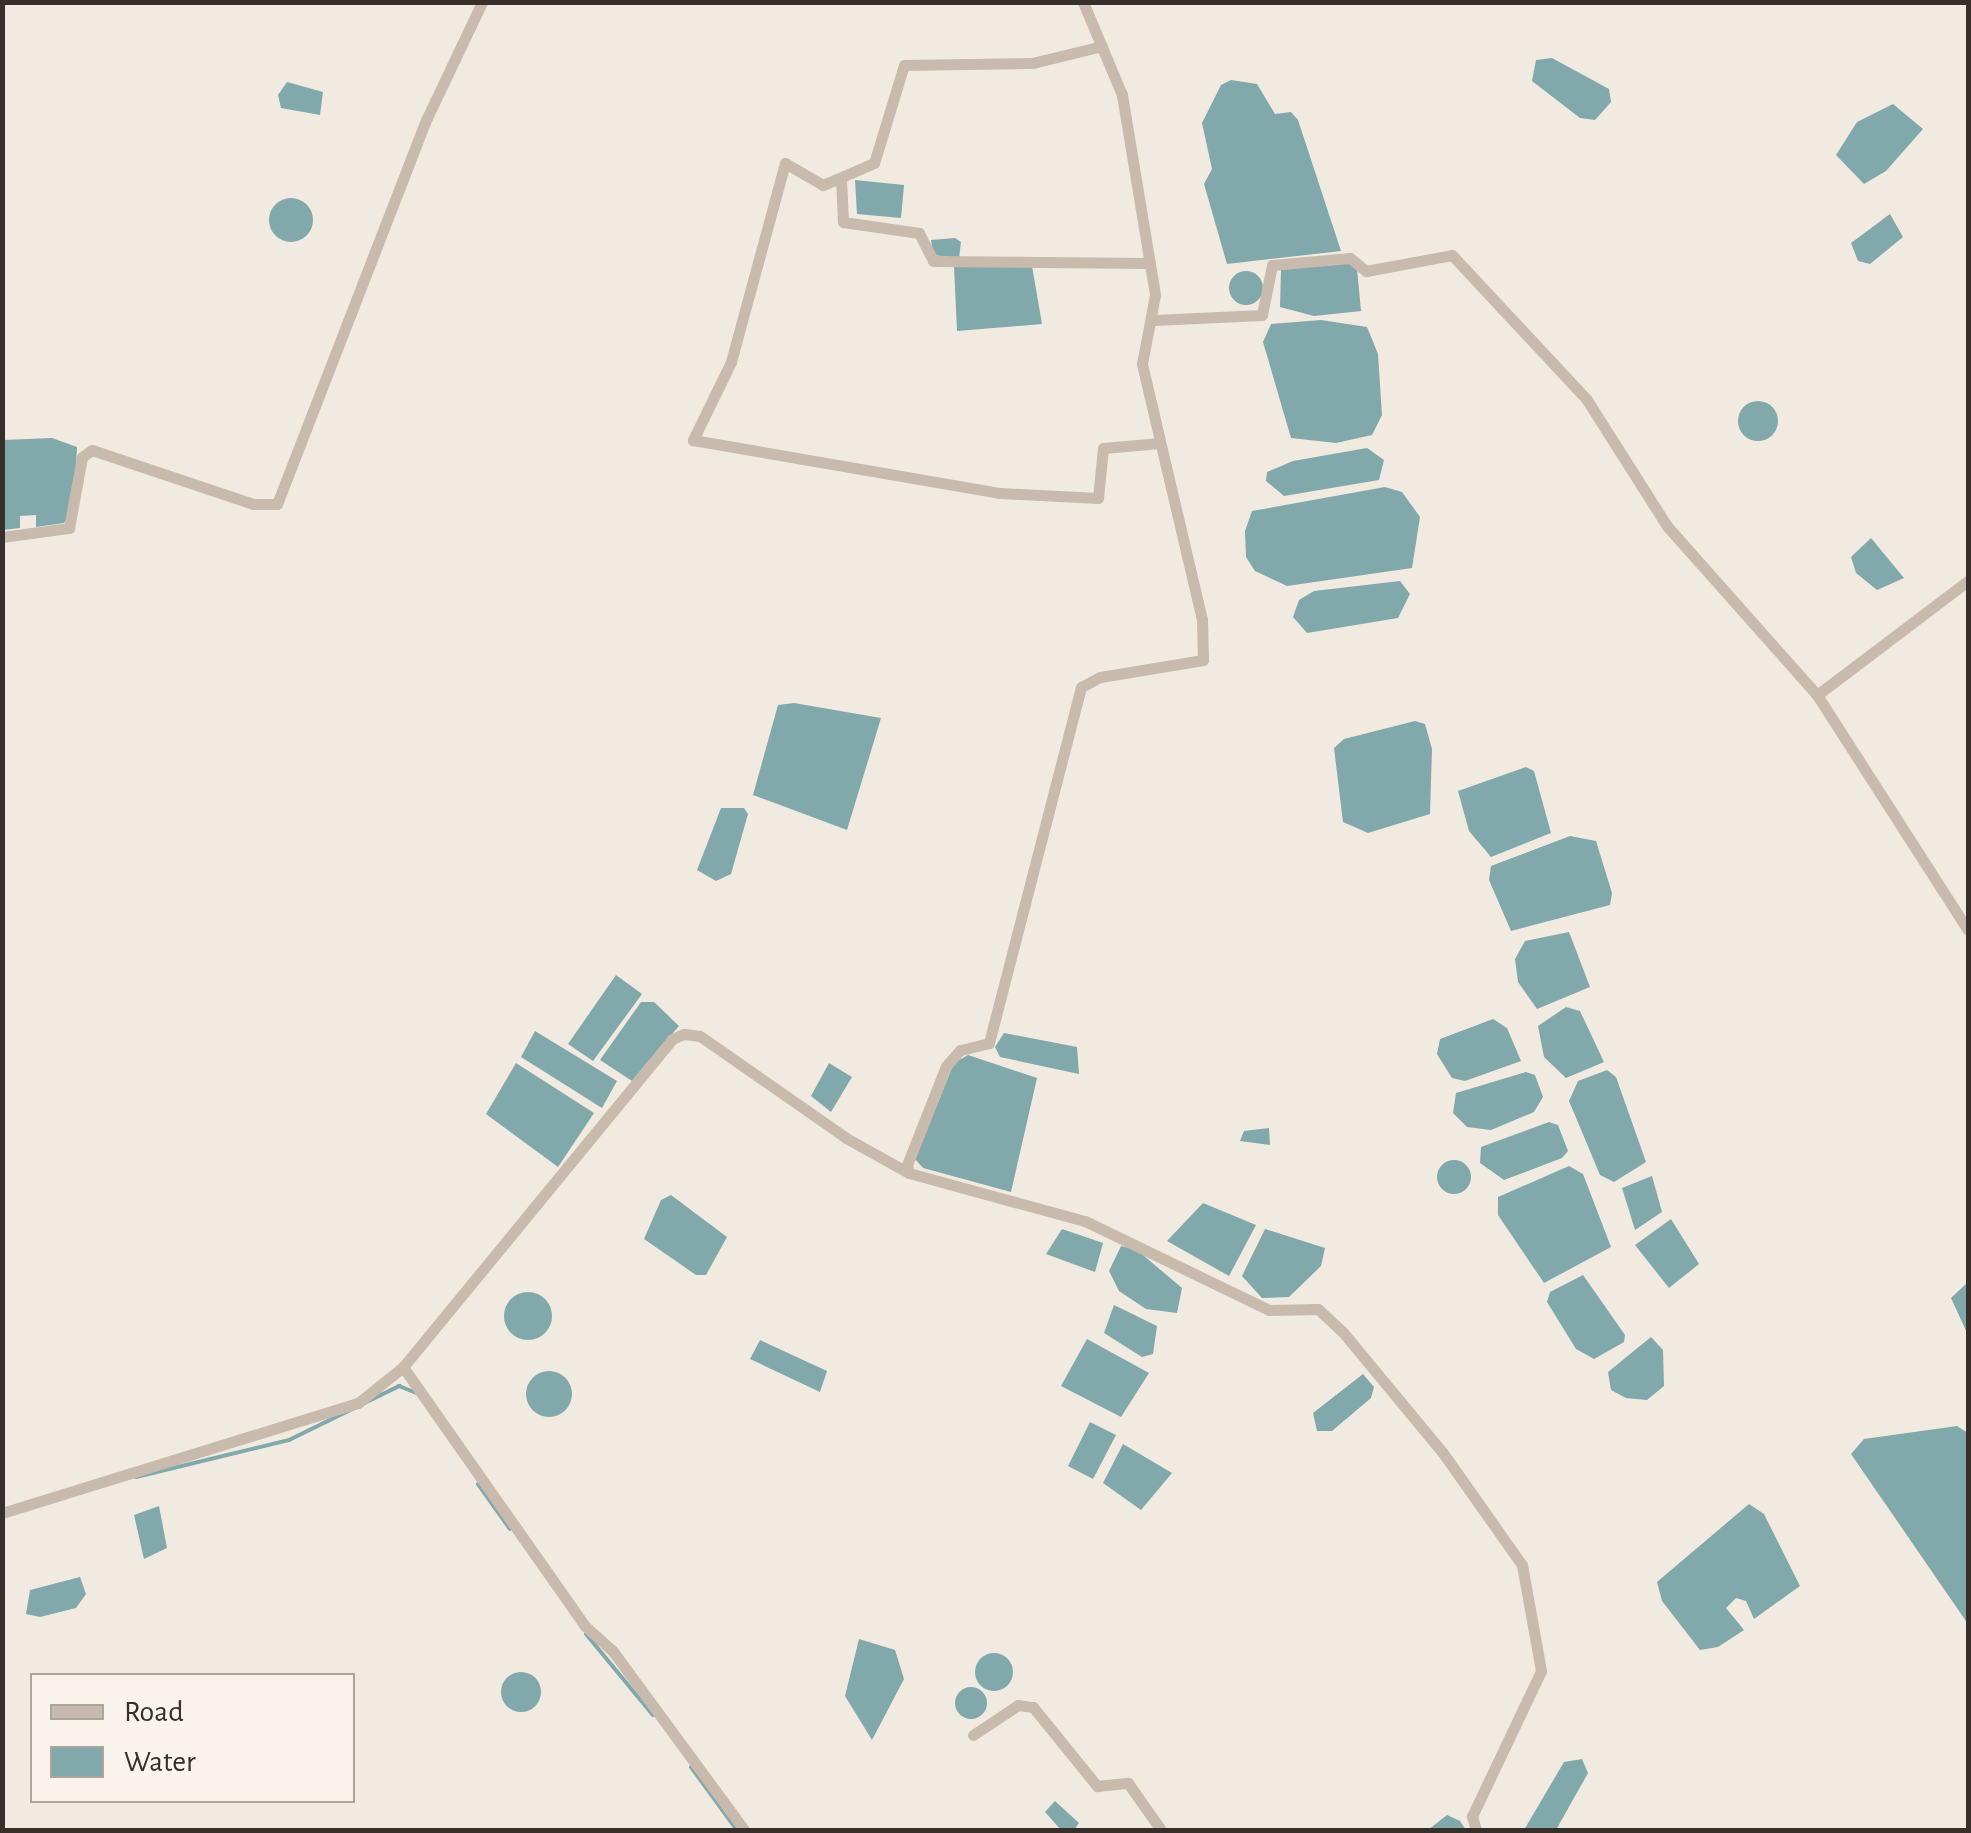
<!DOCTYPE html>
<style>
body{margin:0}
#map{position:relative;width:1971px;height:1833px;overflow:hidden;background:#f1eae0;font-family:"Alegreya Sans",sans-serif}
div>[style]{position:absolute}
.water>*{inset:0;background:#81a8ab}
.round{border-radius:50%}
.stream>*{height:4px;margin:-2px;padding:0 2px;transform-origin:2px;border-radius:2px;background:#81a8ab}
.street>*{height:11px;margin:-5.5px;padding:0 5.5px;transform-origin:5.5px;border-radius:5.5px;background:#c8baac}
span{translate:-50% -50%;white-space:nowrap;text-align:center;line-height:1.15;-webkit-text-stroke:8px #f9f3ec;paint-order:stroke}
.frame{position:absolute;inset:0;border:5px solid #372f2a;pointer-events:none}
.legend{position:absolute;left:30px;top:1673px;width:325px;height:130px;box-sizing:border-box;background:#f9f3ec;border:2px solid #aba59e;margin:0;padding:12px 18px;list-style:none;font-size:30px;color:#372f2a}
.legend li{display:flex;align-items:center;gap:20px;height:50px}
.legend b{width:50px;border:2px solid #aba59e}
</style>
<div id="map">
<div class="water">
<i style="clip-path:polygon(1552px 58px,1609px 89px,1611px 102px,1595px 120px,1580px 118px,1532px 81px,1536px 60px)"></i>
<i style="clip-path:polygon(1231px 80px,1257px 84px,1275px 114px,1291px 112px,1298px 120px,1341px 251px,1227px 264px,1204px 184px,1212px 169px,1202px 123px,1221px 85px)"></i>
<i style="clip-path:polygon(287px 82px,323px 92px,320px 115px,281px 108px,278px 95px)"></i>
<i style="clip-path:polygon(1893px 104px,1923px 129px,1886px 171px,1864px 184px,1836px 155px,1857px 122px)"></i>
<i style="clip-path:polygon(855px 180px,904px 185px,901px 218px,857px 214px)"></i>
<i class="round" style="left:269px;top:198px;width:44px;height:44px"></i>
<i style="clip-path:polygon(1890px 214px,1903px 237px,1870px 264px,1858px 261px,1851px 243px)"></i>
<i style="clip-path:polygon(955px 238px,961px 242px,959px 258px,933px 255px,931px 240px)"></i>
<i style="clip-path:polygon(1344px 260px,1357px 269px,1361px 311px,1314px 316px,1280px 307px,1281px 270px)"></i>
<i style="clip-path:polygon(954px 266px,1032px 266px,1042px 324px,957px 331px)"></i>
<i class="round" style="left:1229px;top:271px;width:34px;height:34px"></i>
<i style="clip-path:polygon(1321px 320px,1367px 327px,1378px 354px,1382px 415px,1372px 435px,1336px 443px,1291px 438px,1263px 342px,1271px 324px)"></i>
<i class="round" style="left:1738px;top:401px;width:40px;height:40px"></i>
<i style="clip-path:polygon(52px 438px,77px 447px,74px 507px,64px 523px,36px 527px,36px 515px,20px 516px,20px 528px,3px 530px,3px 440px)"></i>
<i style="clip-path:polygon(1367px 448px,1384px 460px,1379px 480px,1284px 496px,1266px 481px,1267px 472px,1293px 461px)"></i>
<i style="clip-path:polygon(1385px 487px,1402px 492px,1420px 517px,1412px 568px,1287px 586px,1255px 571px,1246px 557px,1245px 531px,1252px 511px)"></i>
<i style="clip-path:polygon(1871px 538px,1904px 578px,1877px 590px,1856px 573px,1851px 557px)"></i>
<i style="clip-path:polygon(1400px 581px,1410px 594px,1398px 618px,1307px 633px,1293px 617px,1299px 600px,1314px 591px)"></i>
<i style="clip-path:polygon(794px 703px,881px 718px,847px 830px,753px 795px,778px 705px)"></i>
<i style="clip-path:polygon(1415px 721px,1425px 724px,1432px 749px,1430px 814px,1368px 833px,1343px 822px,1334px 748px,1344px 739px)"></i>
<i style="clip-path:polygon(1526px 767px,1534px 771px,1551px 833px,1491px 857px,1469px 831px,1458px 791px)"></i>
<i style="clip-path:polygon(721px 808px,744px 808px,748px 814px,731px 874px,716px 881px,697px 870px)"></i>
<i style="clip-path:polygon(1570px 836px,1596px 841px,1612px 893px,1610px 905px,1511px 931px,1489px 880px,1491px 866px)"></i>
<i style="clip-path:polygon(1569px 932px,1590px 987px,1537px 1009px,1518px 982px,1515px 959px,1525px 941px)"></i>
<i style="clip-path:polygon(616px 975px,642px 994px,593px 1061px,568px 1044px)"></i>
<i style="clip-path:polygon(641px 1002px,654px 1002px,679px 1026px,632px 1081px,600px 1060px)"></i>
<i style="clip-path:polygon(1566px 1007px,1580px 1011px,1604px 1062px,1566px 1078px,1544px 1057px,1538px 1026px)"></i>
<i style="clip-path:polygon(1493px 1019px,1507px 1028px,1521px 1061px,1465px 1081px,1452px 1078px,1437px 1054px,1440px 1039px)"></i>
<i style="clip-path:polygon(535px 1031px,617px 1081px,602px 1108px,521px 1057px)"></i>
<i style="clip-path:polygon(1004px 1033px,1077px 1047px,1079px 1074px,1000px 1057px,995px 1047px)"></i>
<i style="clip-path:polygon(968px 1055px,1037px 1078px,1011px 1192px,923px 1168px,915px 1159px,954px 1063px)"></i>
<i style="clip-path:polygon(516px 1063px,594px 1113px,558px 1167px,486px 1114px)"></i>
<i style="clip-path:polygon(829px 1063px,852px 1077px,831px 1112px,811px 1096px)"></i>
<i style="clip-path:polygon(1607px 1070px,1616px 1077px,1646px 1162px,1614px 1182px,1600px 1175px,1569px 1101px,1578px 1081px)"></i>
<i style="clip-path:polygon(1526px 1072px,1535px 1075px,1543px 1097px,1534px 1112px,1491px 1130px,1467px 1127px,1453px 1113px,1456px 1093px)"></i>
<i style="clip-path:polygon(1549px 1122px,1558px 1125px,1568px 1151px,1562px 1158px,1504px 1180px,1480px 1163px,1481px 1147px)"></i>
<i style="clip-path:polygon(1269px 1128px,1270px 1145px,1240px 1141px,1244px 1131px)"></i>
<i class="round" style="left:1437px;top:1160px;width:34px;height:34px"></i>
<i style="clip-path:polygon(1569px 1166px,1583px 1174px,1611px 1247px,1544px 1283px,1498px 1215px,1498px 1197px)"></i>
<i style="clip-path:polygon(1652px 1176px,1662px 1212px,1635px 1230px,1622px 1188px)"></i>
<i style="clip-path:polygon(671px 1195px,727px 1237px,706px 1275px,696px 1275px,644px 1239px,661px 1200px)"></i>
<i style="clip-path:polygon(1203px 1203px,1256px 1225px,1229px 1276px,1167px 1241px)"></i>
<i style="clip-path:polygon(1671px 1219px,1699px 1264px,1669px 1288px,1635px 1245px)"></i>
<i style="clip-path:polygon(1062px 1229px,1103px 1243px,1095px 1272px,1046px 1254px)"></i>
<i style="clip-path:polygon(1265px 1229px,1325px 1248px,1321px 1266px,1289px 1297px,1262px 1298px,1242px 1276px)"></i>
<i style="clip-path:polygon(1121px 1246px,1137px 1250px,1182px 1288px,1177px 1313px,1146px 1309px,1119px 1291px,1109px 1271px)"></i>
<i style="clip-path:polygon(1583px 1275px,1625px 1335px,1624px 1342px,1594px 1359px,1576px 1349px,1547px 1302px,1550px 1292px)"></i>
<i style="clip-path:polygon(1968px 1282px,1968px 1335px,1951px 1298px)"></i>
<i class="round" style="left:504px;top:1292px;width:48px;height:48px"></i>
<i style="clip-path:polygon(1114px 1305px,1157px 1326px,1153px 1354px,1142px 1357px,1104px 1333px)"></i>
<i style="clip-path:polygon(1651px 1337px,1663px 1350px,1664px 1386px,1647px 1400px,1626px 1398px,1611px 1390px,1608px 1372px)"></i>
<i style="clip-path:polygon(1087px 1339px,1149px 1373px,1121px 1417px,1061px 1386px)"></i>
<i style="clip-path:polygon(760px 1340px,827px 1371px,820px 1392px,750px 1359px)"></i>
<i class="round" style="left:526px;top:1371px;width:46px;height:46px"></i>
<i style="clip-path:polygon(1363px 1374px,1374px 1387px,1371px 1398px,1332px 1431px,1317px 1431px,1313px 1413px)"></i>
<i style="clip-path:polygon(1090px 1422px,1116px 1435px,1093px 1479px,1068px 1466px)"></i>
<i style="clip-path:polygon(1957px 1426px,1968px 1433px,1968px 1624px,1851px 1454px,1864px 1439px)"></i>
<i style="clip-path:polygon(1123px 1444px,1172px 1473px,1141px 1510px,1103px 1483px)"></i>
<i style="clip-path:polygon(1749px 1504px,1764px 1514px,1800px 1586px,1754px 1619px,1746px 1601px,1736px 1598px,1726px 1608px,1744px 1630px,1718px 1647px,1700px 1650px,1662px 1601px,1657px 1582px)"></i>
<i style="clip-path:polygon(159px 1506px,167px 1548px,144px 1559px,134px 1515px)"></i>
<i style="clip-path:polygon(80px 1577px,86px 1594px,76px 1608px,40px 1617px,26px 1614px,30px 1590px)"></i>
<i style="clip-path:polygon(859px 1639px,895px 1650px,904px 1679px,872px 1740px,845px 1696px)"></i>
<i class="round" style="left:975px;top:1653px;width:38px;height:38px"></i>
<i class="round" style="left:501px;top:1672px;width:40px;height:40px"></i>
<i class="round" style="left:955px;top:1687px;width:32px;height:32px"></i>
<i style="clip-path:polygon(1582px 1759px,1588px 1773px,1556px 1830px,1524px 1830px,1564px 1762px)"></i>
<i style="clip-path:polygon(1055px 1801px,1079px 1823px,1074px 1830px,1061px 1830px,1045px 1812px)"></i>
<i style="clip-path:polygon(1447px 1815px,1460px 1821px,1466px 1830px,1428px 1830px)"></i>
</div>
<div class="stream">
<i style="left:136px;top:1477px;width:157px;rotate:-13.6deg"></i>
<i style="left:289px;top:1440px;width:123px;rotate:-26.1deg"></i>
<i style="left:399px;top:1386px;width:18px;rotate:22deg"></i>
<i style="left:478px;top:1484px;width:55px;rotate:54.6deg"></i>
<i style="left:586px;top:1634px;width:105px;rotate:50.4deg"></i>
<i style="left:691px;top:1767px;width:78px;rotate:53.9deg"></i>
</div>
<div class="street">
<i style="left:1083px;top:2px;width:101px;rotate:67.2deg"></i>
<i style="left:1122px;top:95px;width:203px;rotate:80.6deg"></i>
<i style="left:1155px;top:295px;width:70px;rotate:100.7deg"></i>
<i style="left:1142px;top:364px;width:262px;rotate:76.8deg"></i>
<i style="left:1202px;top:619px;width:41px;rotate:88.6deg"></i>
<i style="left:1203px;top:660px;width:104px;rotate:170.6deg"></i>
<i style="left:1100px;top:677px;width:21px;rotate:152deg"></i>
<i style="left:1081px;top:687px;width:368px;rotate:104.5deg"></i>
<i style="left:989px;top:1043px;width:30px;rotate:166deg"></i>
<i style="left:960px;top:1050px;width:21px;rotate:131deg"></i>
<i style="left:946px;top:1066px;width:106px;rotate:111.5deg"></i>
<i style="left:907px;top:1165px;width:8px;rotate:76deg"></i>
<i style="left:909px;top:1173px;width:182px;rotate:15.3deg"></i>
<i style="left:1085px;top:1221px;width:204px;rotate:25.8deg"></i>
<i style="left:1269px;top:1310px;width:49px;rotate:-1.2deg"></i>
<i style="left:1318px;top:1309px;width:33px;rotate:43deg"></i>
<i style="left:1342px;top:1331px;width:158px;rotate:50.4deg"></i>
<i style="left:1443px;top:1453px;width:137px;rotate:54.8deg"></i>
<i style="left:1522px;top:1565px;width:108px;rotate:79.8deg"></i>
<i style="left:1541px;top:1671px;width:161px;rotate:115.4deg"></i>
<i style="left:1472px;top:1816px;width:15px;rotate:74deg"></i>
<i style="left:1102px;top:46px;width:72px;rotate:166.3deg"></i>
<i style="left:1032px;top:63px;width:128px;rotate:179.1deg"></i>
<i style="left:904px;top:65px;width:102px;rotate:107deg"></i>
<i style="left:874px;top:163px;width:56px;rotate:156.7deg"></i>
<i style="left:823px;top:185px;width:44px;rotate:-149.9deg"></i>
<i style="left:785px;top:163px;width:206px;rotate:105.2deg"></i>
<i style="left:731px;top:362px;width:87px;rotate:116deg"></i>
<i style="left:693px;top:440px;width:312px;rotate:9.8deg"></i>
<i style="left:1000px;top:493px;width:98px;rotate:2.9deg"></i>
<i style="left:1098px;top:498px;width:50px;rotate:-84.3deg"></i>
<i style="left:1103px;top:448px;width:57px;rotate:-5deg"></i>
<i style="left:841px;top:178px;width:44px;rotate:87.4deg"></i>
<i style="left:843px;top:222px;width:77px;rotate:8.2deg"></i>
<i style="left:919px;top:233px;width:31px;rotate:63deg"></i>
<i style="left:933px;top:261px;width:215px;rotate:0.5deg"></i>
<i style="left:1154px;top:320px;width:108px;rotate:-2.7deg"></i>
<i style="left:1262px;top:315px;width:51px;rotate:-78.7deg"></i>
<i style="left:1272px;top:265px;width:78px;rotate:-5.1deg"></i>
<i style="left:1350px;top:258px;width:21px;rotate:39deg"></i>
<i style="left:1366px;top:271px;width:87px;rotate:-10.5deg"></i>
<i style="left:1452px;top:255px;width:198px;rotate:47deg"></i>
<i style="left:1587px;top:400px;width:149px;rotate:57.6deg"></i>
<i style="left:1667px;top:526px;width:226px;rotate:48.4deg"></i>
<i style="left:1817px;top:695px;width:279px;rotate:57.3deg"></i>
<i style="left:2px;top:537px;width:68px;rotate:-7.7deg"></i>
<i style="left:69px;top:528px;width:72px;rotate:-79.6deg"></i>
<i style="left:82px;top:457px;width:12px;rotate:-35deg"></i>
<i style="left:92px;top:450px;width:170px;rotate:18.5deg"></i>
<i style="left:253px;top:504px;width:24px"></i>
<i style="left:277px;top:504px;width:414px;rotate:-68.8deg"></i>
<i style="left:427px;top:118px;width:128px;rotate:-64.6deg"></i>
<i style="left:1817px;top:695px;width:189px;rotate:-37.1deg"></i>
<i style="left:403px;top:1367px;width:317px;rotate:54.9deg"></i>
<i style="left:585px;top:1626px;width:36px;rotate:42deg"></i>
<i style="left:612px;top:1650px;width:223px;rotate:53.7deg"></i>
<i style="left:2px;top:1513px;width:373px;rotate:-17.2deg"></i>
<i style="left:358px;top:1403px;width:58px;rotate:-38.7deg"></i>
<i style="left:403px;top:1367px;width:424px;rotate:-50.6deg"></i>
<i style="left:672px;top:1039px;width:13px;rotate:-23deg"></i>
<i style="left:684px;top:1034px;width:16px;rotate:7deg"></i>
<i style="left:700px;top:1036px;width:178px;rotate:34.9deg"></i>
<i style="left:846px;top:1138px;width:72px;rotate:29.1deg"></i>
<i style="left:973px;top:1735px;width:54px;rotate:-33.7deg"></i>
<i style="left:1018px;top:1705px;width:15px;rotate:8deg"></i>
<i style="left:1033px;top:1707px;width:102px;rotate:51deg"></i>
<i style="left:1097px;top:1786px;width:31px;rotate:-6deg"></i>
<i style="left:1128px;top:1783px;width:57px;rotate:54.9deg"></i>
</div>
<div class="frame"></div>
<ul class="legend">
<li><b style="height:12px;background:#c8baac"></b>Road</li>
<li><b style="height:28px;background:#81a8ab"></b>Water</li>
</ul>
</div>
